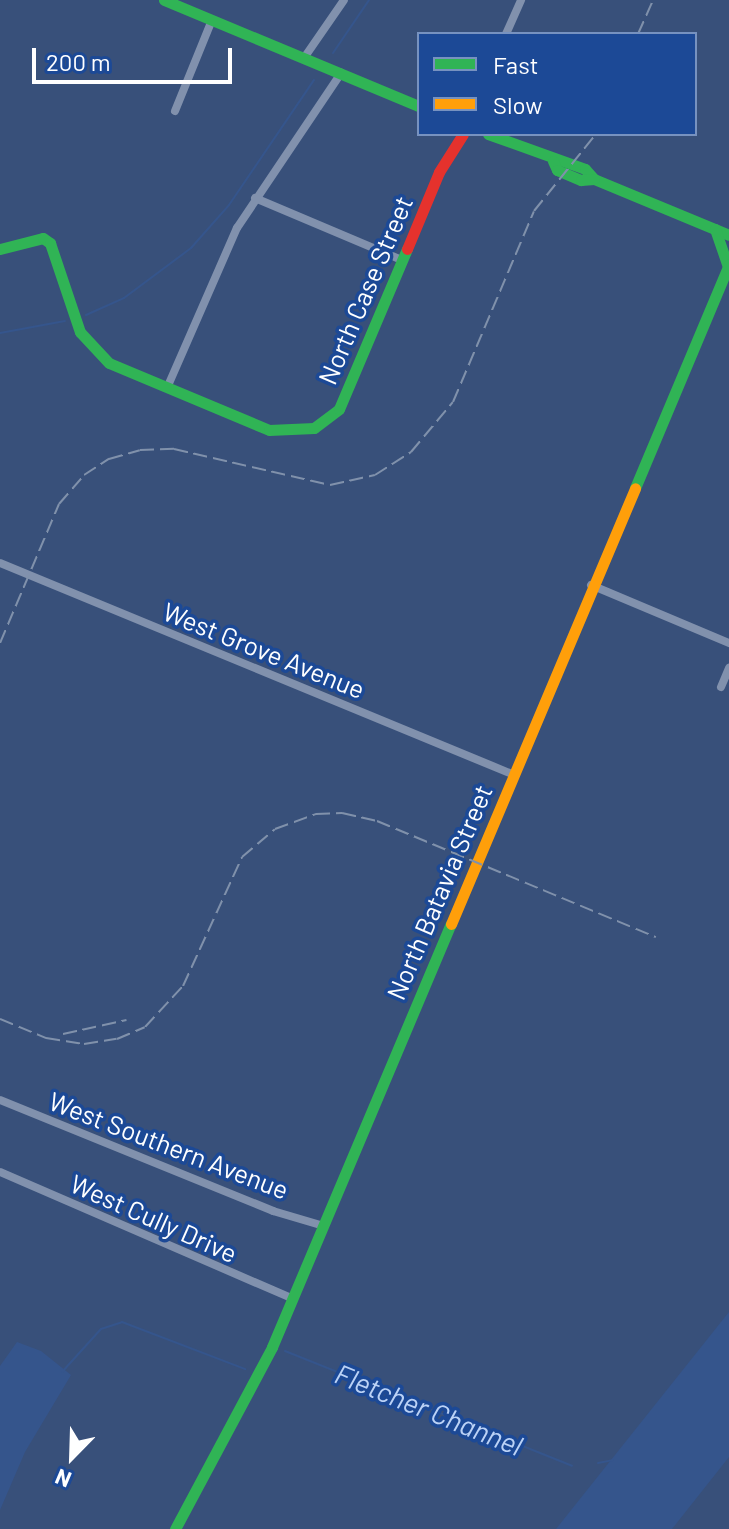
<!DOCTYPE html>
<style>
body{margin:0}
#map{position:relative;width:729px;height:1529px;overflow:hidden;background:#38507a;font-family:Barlow,sans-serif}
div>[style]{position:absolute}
.water>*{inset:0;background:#35558c}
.stream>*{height:2px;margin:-1px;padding:0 1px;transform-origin:1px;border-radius:1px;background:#35558c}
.street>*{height:8px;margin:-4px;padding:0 4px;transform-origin:4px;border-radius:4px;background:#8191ad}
.fast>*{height:11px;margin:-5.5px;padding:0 5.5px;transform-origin:5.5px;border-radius:5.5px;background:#30b455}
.slow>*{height:11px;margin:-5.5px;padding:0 5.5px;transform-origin:5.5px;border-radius:5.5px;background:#ff9f0a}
.jam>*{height:11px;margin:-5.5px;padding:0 5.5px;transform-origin:5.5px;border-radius:5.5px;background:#e5322d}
.rail>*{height:2px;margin-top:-1px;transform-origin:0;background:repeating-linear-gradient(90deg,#8091ab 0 14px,transparent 0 20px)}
span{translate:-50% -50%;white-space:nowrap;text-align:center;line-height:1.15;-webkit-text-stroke:7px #1c4996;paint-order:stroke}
.street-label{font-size:26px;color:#fff}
.water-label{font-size:28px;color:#bbd2f6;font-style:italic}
.legend{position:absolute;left:417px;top:32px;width:280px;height:104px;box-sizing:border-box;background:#1c4996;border:2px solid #7792c0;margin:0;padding:10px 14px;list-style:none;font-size:24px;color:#fff}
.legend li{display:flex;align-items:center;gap:16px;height:40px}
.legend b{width:40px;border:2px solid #7792c0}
.north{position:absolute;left:32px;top:1417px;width:80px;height:80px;-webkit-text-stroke:6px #1c4996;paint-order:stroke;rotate:203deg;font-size:22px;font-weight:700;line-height:32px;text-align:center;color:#fff}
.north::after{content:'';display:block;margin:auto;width:28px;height:36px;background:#fff;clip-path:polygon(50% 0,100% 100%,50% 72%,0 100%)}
.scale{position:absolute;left:32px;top:48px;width:200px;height:36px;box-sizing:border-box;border:4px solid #fff;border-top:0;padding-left:10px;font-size:24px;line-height:28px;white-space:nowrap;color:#fff;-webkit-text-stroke:6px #1c4996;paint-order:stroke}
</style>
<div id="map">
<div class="water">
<i style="clip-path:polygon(729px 1312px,729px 1457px,672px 1529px,556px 1529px)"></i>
<i style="clip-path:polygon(17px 1342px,41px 1351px,71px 1375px,25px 1452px,0 1510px,0 1366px)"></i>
</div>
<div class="stream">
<i style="left:333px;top:53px;width:64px;rotate:-55.8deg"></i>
<i style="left:86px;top:315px;width:42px;rotate:-24.1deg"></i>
<i style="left:124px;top:298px;width:84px;rotate:-36.7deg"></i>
<i style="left:191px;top:248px;width:57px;rotate:-48.5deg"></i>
<i style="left:229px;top:205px;width:151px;rotate:-55.8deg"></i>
<i style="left:0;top:333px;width:66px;rotate:-10.5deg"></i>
<i style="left:285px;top:1351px;width:309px;rotate:21.8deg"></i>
<i style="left:62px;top:1372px;width:58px;rotate:-47.8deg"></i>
<i style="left:101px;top:1329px;width:22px;rotate:-18deg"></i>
<i style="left:122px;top:1322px;width:132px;rotate:20.9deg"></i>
<i style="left:598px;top:1463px;width:15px;rotate:-11deg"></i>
</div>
<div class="street">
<i style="left:506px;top:34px;width:37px;rotate:-66deg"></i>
<i style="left:304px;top:58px;width:70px;rotate:-55.4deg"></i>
<i style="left:175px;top:111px;width:98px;rotate:-67.9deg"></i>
<i style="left:255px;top:198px;width:160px;rotate:22.9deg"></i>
<i style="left:167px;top:388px;width:175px;rotate:-66.4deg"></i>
<i style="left:237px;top:228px;width:187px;rotate:-56.1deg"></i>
<i style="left:0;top:563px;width:554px;rotate:22.4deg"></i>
<i style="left:591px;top:585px;width:150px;rotate:22.8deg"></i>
<i style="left:721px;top:687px;width:21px;rotate:-67deg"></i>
<i style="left:0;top:1100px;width:295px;rotate:22.1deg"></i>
<i style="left:273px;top:1211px;width:53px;rotate:16.4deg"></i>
<i style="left:0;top:1172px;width:319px;rotate:23.4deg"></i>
</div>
<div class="fast">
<i style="left:164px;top:0;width:276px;rotate:22.6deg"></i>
<i style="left:488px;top:134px;width:103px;rotate:19.8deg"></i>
<i style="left:585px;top:169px;width:13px;rotate:48deg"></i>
<i style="left:594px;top:179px;width:146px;rotate:22.5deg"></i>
<i style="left:553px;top:161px;width:10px;rotate:66deg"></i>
<i style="left:557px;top:170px;width:26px;rotate:23deg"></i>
<i style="left:581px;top:180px;width:13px;rotate:-4deg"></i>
<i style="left:715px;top:229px;width:39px;rotate:71deg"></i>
<i style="left:0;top:249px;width:44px;rotate:-14.3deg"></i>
<i style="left:43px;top:238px;width:9px;rotate:36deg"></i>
<i style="left:50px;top:243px;width:94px;rotate:71.4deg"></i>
<i style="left:80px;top:332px;width:42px;rotate:46.9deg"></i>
<i style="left:109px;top:363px;width:173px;rotate:22.7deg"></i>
<i style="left:269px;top:430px;width:45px;rotate:-2.5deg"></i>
<i style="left:314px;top:428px;width:31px;rotate:-37deg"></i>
<i style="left:339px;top:409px;width:174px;rotate:-67deg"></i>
<i style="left:635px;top:488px;width:243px;rotate:-67.2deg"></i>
<i style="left:175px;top:1529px;width:206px;rotate:-61.9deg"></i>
<i style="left:272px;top:1347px;width:459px;rotate:-67.1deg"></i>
</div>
<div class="slow">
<i style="left:451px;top:924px;width:473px;rotate:-67.1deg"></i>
</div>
<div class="jam">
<i style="left:407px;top:249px;width:83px;rotate:-67.4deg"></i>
<i style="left:439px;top:172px;width:45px;rotate:-57.7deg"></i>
</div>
<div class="rail">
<i style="left:638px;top:34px;width:37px;rotate:-66deg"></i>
<i style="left:0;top:643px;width:151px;rotate:-67deg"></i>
<i style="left:59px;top:504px;width:38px;rotate:-49deg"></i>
<i style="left:84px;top:475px;width:30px;rotate:-33deg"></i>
<i style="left:109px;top:459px;width:32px;rotate:-16deg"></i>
<i style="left:140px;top:450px;width:34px;rotate:-2deg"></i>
<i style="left:174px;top:449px;width:160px;rotate:13deg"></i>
<i style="left:330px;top:485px;width:46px;rotate:-12.5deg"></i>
<i style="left:375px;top:475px;width:43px;rotate:-32.6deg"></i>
<i style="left:411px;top:452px;width:65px;rotate:-50deg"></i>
<i style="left:453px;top:402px;width:207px;rotate:-67deg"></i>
<i style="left:534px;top:211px;width:99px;rotate:-51.2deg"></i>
<i style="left:0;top:1019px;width:50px;rotate:22.4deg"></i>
<i style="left:46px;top:1038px;width:38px;rotate:9deg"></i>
<i style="left:84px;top:1044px;width:33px;rotate:-9deg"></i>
<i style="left:117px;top:1039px;width:30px;rotate:-23deg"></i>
<i style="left:145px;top:1027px;width:56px;rotate:-47.2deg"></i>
<i style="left:183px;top:986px;width:142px;rotate:-65.4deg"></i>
<i style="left:242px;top:857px;width:43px;rotate:-40.3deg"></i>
<i style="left:275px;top:829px;width:44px;rotate:-20.1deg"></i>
<i style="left:316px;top:814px;width:26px;rotate:-2deg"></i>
<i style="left:342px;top:813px;width:36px;rotate:13deg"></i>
<i style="left:377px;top:821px;width:302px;rotate:22.6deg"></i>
<i style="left:63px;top:1034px;width:65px;rotate:-12.5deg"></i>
</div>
<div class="street-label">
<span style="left:365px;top:290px;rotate:-67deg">North Case Street</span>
<span style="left:264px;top:650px;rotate:22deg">West Grove Avenue</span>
<span style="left:439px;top:892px;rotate:-67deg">North Batavia Street</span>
<span style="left:169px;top:1145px;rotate:21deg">West Southern Avenue</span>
<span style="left:154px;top:1218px;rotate:24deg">West Cully Drive</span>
</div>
<div class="water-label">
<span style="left:429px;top:1409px;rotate:22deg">Fletcher Channel</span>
</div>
<ul class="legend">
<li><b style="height:10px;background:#30b455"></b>Fast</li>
<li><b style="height:10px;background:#ff9f0a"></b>Slow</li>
</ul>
<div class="north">N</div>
<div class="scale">200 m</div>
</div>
